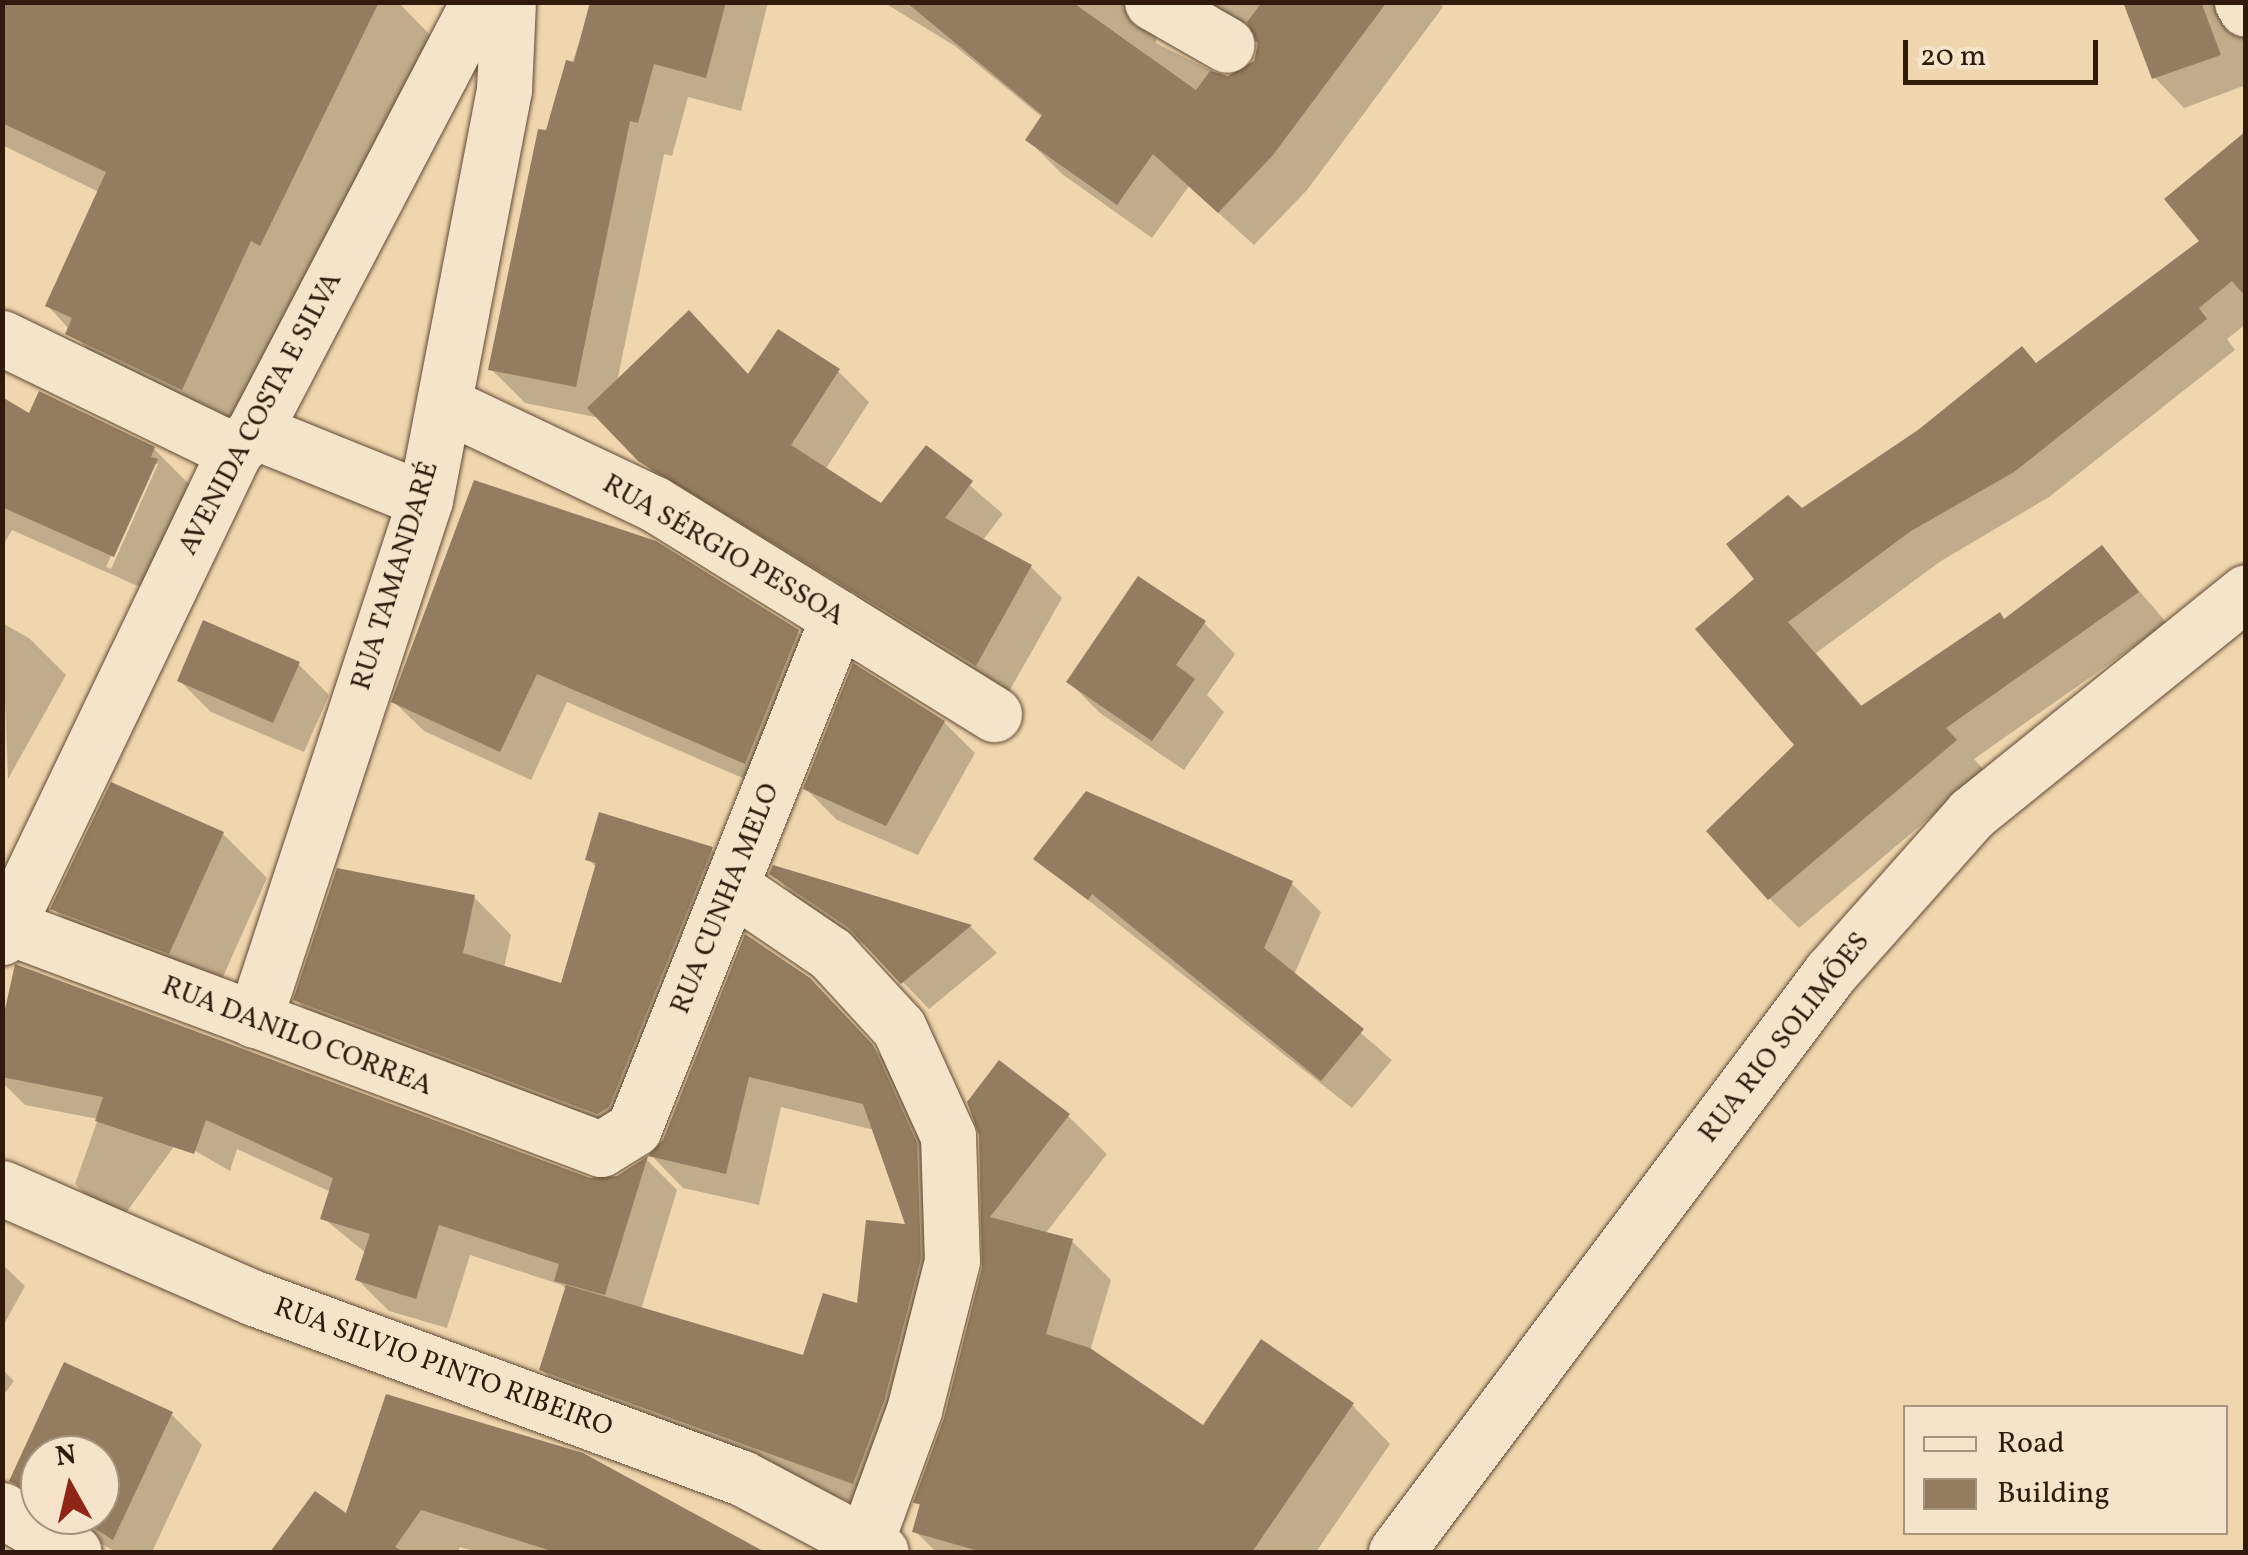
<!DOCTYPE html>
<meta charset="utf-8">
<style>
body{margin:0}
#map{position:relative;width:2248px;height:1555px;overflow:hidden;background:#f0d6ae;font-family:Vollkorn,serif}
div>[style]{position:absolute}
.shadow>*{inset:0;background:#0003}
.building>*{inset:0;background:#947c60}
.roads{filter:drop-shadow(0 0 2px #614934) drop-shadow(0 0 2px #614934)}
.minor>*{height:55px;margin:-27.5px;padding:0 27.5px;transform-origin:27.5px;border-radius:27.5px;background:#f5e4ca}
.tertiary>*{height:55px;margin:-27.5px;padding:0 27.5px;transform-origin:27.5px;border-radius:27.5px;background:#f5e4ca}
span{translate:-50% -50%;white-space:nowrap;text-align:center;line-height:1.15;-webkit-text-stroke:9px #f5e4ca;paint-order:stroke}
.street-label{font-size:28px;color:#311a0c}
.frame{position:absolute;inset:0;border:5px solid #311a0c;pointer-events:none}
.legend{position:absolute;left:1903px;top:1405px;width:325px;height:130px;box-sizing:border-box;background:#f5e4ca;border:2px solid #a7937e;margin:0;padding:12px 18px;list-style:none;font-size:30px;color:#311a0c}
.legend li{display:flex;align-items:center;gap:20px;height:50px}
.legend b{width:50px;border:2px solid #a7937e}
.north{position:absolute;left:20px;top:1435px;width:100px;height:100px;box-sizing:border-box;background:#f5e4ca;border:2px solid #a7937e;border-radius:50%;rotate:352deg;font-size:28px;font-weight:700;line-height:40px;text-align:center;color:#311a0c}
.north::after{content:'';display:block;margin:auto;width:35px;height:45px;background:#8f2418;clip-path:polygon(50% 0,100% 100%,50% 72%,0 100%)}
.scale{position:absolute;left:1903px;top:40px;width:195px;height:45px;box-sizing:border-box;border:5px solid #311a0c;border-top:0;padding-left:12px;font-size:30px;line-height:35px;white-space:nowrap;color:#311a0c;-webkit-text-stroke:8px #f5e4ca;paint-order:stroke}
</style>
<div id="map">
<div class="shadow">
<i style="clip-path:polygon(3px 2px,398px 2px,434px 39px,231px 438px,118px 383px,48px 306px,99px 192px,2px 145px)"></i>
<i style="clip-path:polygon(593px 2px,768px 2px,741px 111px,688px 97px,672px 156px,664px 154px,617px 382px,838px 371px,869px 402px,825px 470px,881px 506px,926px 448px,1003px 514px,982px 541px,1031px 567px,1062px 598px,1007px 695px,672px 492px,600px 418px,525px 403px,491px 369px,548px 133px)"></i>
<i style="clip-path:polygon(evenodd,883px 2px,1438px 2px,1443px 7px,1307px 190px,1254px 245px,1189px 186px,1152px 238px,1062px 174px,1028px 140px,1043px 118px,955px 46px,883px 2px,1203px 8px,1257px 42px,1256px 63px,1228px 79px,1156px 43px,1158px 22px,1203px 8px)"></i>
<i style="clip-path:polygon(2125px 2px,2246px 2px,2246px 85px,2184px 108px,2155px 78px)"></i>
<i style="clip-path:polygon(2246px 134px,2246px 324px,2227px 339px,2235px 350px,2049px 497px,1941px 561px,1816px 653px,1863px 707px,2005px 622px,2102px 548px,2167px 623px,1974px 759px,1985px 771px,1799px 928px,1769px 898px,1798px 745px,1758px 579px,1802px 511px,2037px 365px,2202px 241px)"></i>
<i style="clip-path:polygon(evenodd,2px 400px,31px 416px,154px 449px,191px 486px,151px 592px,12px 530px,2px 547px,2px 400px,153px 464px,158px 464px,111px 569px,106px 567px,153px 464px)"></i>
<i style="clip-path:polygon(476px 483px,798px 632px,828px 662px,775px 792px,567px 702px,531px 780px,424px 731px,394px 702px)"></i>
<i style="clip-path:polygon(2px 623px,29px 638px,66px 675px,8px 779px)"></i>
<i style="clip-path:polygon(1204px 623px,1235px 654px,1207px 695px,1224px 712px,1184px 770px,1100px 713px,1069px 682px)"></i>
<i style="clip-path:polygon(298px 664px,329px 695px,304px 752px,211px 712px,180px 681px)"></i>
<i style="clip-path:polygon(944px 722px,975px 753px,918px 855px,837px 820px,806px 789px)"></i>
<i style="clip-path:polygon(223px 834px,267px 878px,214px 997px,97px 953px,53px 908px)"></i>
<i style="clip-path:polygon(711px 849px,748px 886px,645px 1144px,334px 1037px,296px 1000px,474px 897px,511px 935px,504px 968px,562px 986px,597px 868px,588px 859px)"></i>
<i style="clip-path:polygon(1036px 859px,1291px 883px,1321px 912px,1294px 975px,1392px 1060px,1352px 1108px)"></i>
<i style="clip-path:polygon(774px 868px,971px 927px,997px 953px,929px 1009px,873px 951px,799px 901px,772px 873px)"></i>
<i style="clip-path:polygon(746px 937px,843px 1014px,904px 1081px,948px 1178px,886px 1515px,574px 1401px,541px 1369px,567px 1290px,562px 1285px,470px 1255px,447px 1328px,389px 1311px,358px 1280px,366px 1253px,323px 1218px,331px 1192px,237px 1149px,230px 1171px,178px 1141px,120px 1221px,106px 1215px,75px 1184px,98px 1119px,25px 1105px,2px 1082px,2px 1035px,590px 1181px,618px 1178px,647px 1160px,677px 1190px,641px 1310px,805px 1358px,860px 1307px,908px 1227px,874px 1130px,781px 1107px,759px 1205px,683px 1188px,652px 1156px,665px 1141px)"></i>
<i style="clip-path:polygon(1068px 1116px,1107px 1154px,1045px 1234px,1072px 1241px,1111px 1280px,1090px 1351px,1204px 1428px,1352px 1405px,1390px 1444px,1316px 1552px,936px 1552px,915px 1531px,922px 1507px,916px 1502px,947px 1419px,985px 1268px,982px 1135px)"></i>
<i style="clip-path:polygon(2px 1264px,25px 1286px,2px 1328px)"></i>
<i style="clip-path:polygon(66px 1366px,171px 1414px,202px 1445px,152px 1552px,116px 1552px,50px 1515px,100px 1515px,100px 1455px,40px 1455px,40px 1508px,12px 1480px)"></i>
<i style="clip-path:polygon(2px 1369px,14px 1381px,2px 1397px)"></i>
<i style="clip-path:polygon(388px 1397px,699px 1519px,753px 1552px,477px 1552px,460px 1547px,457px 1552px,274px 1552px,315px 1494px,347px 1516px)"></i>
</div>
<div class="building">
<i style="clip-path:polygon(2px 2px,379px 2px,260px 246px,251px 241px,182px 390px,65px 334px,72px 318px,45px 306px,106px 172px,2px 123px)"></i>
<i style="clip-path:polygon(590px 2px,726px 2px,706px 78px,654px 64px,638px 123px,630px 121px,576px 387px,488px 370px,538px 129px,546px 130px,566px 60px,574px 62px)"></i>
<i style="clip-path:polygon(906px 2px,1072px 2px,1196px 90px,1210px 71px,1228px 76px,1254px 61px,1258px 44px,1247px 22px,1262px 2px,1387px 2px,1273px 155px,1218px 213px,1153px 154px,1117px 205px,1025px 140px,1042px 115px)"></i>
<i style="clip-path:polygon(2123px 2px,2201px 2px,2221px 55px,2152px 79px)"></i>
<i style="clip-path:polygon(2246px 131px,2246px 297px,2232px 281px,2199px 308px,2207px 319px,2014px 472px,1911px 531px,1788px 622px,1861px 706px,2000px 612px,2004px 619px,2102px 545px,2139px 592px,1946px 728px,1957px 740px,1768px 900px,1706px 831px,1794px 745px,1695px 629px,1754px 579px,1726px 544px,1788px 495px,1802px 508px,1918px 430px,2022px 346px,2036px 363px,2199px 241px,2164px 199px)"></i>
<i style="clip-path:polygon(689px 310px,748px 374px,778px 329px,840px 369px,791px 445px,881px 503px,926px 445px,973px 481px,945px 518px,1032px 565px,976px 666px,638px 461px,587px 408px)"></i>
<i style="clip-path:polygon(39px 391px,155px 447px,151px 457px,158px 459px,114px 557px,2px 507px,2px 397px,29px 413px)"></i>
<i style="clip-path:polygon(474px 480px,656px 541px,799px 630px,745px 764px,537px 674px,500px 752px,391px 702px)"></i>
<i style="clip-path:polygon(1138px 576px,1206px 621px,1176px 665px,1195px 679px,1152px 741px,1066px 682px)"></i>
<i style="clip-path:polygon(203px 620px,300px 662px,273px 723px,177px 681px)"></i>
<i style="clip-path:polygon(853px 663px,945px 721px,886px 826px,803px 789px)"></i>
<i style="clip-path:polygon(111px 782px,224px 832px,169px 954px,50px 909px)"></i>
<i style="clip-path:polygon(1086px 791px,1293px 881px,1264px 948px,1364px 1029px,1321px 1081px,1092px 894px,1088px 900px,1033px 859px)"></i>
<i style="clip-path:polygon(599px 812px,713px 847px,609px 1107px,597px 1114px,293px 1000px,337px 868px,475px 895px,463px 953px,561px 983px,596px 863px,585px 860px)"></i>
<i style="clip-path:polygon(773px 865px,972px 925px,901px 984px,849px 928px,769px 874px)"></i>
<i style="clip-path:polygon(745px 934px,810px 978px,873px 1045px,917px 1143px,921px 1258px,884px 1401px,853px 1484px,539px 1370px,566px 1285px,803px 1355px,823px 1293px,857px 1303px,866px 1220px,905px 1224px,863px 1104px,749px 1077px,726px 1174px,648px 1156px,663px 1140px)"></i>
<i style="clip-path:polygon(15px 964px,590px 1178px,617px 1176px,648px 1156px,605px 1295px,554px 1281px,559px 1264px,439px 1225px,416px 1299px,355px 1280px,370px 1234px,320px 1219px,333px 1178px,206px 1120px,194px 1154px,95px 1121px,103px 1097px,2px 1077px,2px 1023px)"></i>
<i style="clip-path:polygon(999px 1060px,1070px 1114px,990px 1217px,1073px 1239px,1046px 1334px,1090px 1348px,1203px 1425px,1261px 1339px,1354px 1403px,1252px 1552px,982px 1552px,912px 1532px,920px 1504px,913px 1503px,944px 1418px,982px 1268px,979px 1135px,967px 1102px)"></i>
<i style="clip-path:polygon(64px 1362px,173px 1412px,113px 1540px,73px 1515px,100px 1515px,100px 1455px,40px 1455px,40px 1496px,9px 1481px)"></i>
<i style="clip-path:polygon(386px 1394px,583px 1453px,765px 1552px,555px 1552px,421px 1510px,395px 1547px,404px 1552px,270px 1552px,315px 1491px,346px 1513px)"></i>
</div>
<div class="roads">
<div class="minor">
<i style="left:1152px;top:2px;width:86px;rotate:29.8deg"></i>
<i style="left:2242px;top:2px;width:8px;rotate:60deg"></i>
<i style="left:2px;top:338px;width:259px;rotate:25.9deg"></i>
<i style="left:444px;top:404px;width:233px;rotate:25.4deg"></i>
<i style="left:655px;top:504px;width:399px;rotate:31.8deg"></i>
<i style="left:254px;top:431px;width:184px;rotate:22deg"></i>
<i style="left:731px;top:886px;width:121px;rotate:34.2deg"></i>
<i style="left:831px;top:954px;width:100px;rotate:47.4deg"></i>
<i style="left:899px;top:1028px;width:119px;rotate:65.6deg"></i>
<i style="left:948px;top:1136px;width:125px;rotate:88.2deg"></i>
<i style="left:952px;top:1261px;width:154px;rotate:104.3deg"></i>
<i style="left:914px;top:1410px;width:140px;rotate:110.1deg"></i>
<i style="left:9px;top:927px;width:632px;rotate:20.56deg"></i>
<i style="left:601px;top:1149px;width:39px;rotate:-32deg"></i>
<i style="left:634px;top:1128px;width:550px;rotate:-68.24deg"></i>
<i style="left:254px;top:1020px;width:547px;rotate:-71.8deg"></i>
<i style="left:425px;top:500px;width:418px;rotate:-79.1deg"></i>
<i style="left:504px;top:90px;width:88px;rotate:-87.4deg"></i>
<i style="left:2px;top:1510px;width:83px;rotate:30.3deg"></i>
<i style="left:1396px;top:1552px;width:724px;rotate:-53.15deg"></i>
<i style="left:1830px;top:973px;width:213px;rotate:-48.4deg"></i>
<i style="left:1971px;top:814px;width:353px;rotate:-38.9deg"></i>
</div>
<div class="tertiary">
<i style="left:2px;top:937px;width:539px;rotate:-64.39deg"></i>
<i style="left:235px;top:451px;width:28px;rotate:-46deg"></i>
<i style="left:254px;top:431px;width:484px;rotate:-62.4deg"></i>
<i style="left:2px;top:1188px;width:275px;rotate:23.6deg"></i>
<i style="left:254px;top:1298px;width:520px;rotate:20.25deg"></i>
<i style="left:742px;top:1478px;width:157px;rotate:28deg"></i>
</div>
</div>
<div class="street-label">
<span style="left:261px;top:414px;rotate:-62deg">AVENIDA COSTA E SILVA</span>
<span style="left:723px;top:551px;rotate:30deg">RUA SÉRGIO PESSOA</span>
<span style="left:396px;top:576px;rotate:-73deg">RUA TAMANDARÉ</span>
<span style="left:726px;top:899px;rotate:-68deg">RUA CUNHA MELO</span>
<span style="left:297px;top:1037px;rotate:21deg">RUA DANILO CORREA</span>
<span style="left:1785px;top:1038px;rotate:-52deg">RUA RIO SOLIMÕES</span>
<span style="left:443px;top:1368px;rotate:20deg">RUA SILVIO PINTO RIBEIRO</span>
</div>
<div class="frame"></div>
<ul class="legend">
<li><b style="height:12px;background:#f5e4ca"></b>Road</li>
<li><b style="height:28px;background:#947c60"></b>Building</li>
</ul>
<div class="north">N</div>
<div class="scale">20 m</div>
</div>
